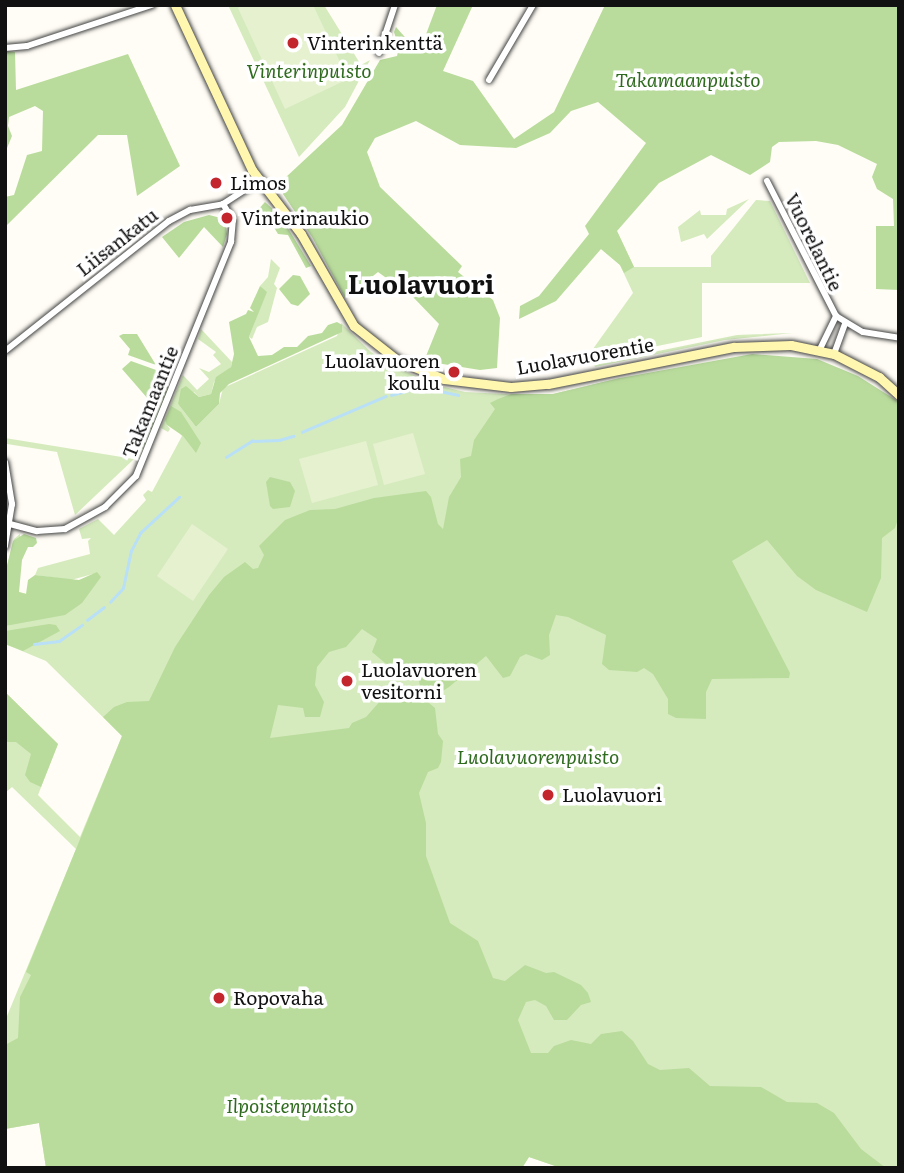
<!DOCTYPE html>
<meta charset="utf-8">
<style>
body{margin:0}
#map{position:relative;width:904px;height:1173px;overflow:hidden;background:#fffdf5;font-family:Literata,serif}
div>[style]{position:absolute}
.green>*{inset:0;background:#d5ebbd}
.forest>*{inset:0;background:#b9dc9c}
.pitch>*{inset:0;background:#e6f2cf}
.stream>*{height:2.5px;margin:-1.25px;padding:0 1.25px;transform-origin:1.25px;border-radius:1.25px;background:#b9e0f7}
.roads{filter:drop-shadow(0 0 2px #444) drop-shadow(0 0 2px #444)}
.street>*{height:6px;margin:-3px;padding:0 3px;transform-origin:3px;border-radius:3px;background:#fff}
.secondary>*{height:9px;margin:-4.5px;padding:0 4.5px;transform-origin:4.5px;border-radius:4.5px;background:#fff6b0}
.dots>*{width:19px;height:19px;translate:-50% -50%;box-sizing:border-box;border:4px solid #fff;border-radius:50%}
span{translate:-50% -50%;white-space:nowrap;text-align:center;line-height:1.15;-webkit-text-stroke:7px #fff;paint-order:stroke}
.poi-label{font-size:19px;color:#111}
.left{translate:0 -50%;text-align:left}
.right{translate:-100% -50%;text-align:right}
.park-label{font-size:19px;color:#2f6b1f;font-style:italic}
.street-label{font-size:19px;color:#111}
.district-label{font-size:26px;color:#111;font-weight:700}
.frame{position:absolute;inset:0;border:7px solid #111;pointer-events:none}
</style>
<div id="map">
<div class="green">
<i style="clip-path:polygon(228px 5px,324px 5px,361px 65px,370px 60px,345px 107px,299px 157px)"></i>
<i style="clip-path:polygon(749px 199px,707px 239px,704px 234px,681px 242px,678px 227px,700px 210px,701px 215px,726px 215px,727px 209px)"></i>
<i style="clip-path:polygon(756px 200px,770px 201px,810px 283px,702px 283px,702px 337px,593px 359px,590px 353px,633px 293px,620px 265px,601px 249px,617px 231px,634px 267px,711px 267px,711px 256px)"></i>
<i style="clip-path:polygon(271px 259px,280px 268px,274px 284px,277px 288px,268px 322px,257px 327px,252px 339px,249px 337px,266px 293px,260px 286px,268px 277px)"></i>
<i style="clip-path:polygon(341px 323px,371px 352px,392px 366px,440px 386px,465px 392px,545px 396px,620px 378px,899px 416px,899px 1168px,561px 1168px,529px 1157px,522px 1168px,46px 1168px,39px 1123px,5px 1129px,5px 1021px,76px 849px,12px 787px,5px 793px,5px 692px,58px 744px,38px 795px,80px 837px,122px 736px,46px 661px,5px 644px,5px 574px,14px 539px,20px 534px,19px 592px,35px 596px,93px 580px,93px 574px,71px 580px,35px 575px,38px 568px,90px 554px,88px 541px,91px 538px,82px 539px,79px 529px,98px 519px,114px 535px,146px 500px,143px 495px,148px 490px,152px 492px,182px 436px,171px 422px,167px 425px,170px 429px,168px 432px,161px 428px,183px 375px,197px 390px,209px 379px,199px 368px,209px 372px,221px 364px,213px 355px,216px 352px,198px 339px,201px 329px,232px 362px,231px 367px,214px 382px,211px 394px,199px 397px,194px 392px,178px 404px,196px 427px,219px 404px,223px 388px,337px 336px)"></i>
<i style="clip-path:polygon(792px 333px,725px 340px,595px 367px,594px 364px,737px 335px)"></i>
<i style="clip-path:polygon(5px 438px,134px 459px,75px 515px,57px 452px,7px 444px)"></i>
</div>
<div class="forest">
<i style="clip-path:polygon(437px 5px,473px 5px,443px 71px,473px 81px,514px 139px,554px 112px,605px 5px,899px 5px,899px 290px,876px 289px,876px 226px,894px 226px,893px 199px,877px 189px,872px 177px,877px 164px,838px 145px,816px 141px,779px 142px,772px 147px,770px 162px,750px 175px,711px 155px,659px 183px,617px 231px,634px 267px,624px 273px,620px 265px,601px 249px,556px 301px,519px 319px,520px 306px,539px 296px,589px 234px,585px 226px,646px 143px,598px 102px,571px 111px,550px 133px,516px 148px,460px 145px,416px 121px,375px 138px,367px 152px,380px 187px,462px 266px,458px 272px,493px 300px,500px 318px,497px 368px,480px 370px,424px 361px,439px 324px,413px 297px,378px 272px,345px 298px,312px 237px,283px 194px,283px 184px,285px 178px,342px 125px,380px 60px,397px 56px,399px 48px,394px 32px,396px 27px,419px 53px)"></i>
<i style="clip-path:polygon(5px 51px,15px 52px,16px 90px,128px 54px,180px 166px,137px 196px,127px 135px,98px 135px,5px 227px,5px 197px,14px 195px,27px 155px,42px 151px,43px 111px,35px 106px,9px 117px,8px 126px,12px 136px,5px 153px)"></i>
<i style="clip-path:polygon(265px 202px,281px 217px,311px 266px,306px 268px,288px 235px,278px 234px,270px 221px,247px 222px)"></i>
<i style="clip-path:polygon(209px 215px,225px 219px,227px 234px,223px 247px,204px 227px,179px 258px,162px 237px,184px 222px)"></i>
<i style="clip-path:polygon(293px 275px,300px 276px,310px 294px,298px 306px,291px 304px,279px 289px)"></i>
<i style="clip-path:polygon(260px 286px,267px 292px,249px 337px,258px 356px,272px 355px,284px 347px,297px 347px,308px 336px,322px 333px,328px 325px,337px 322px,342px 325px,342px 332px,229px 384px,220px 393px,219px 404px,196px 427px,178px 404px,181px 389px,186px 386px,199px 397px,211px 394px,216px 377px,231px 367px,234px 354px,229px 322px,246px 314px,248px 310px,254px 312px,250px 308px)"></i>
<i style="clip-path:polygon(123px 334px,137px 334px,156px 365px,128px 355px,130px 349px,119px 336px)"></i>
<i style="clip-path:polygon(752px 354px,817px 359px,858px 376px,899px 402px,899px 516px,895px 528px,882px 538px,881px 578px,867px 612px,816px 590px,797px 576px,767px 540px,732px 561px,790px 673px,789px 678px,712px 679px,706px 692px,706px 719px,676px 718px,668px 714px,668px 699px,653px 674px,644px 668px,637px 672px,609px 670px,602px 664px,606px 635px,568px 617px,556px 615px,549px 635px,550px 655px,542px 660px,526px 654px,520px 657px,510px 676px,503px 678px,486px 656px,449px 687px,438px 694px,430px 694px,420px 686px,418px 676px,385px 663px,372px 652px,377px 639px,362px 629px,346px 647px,329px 652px,317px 667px,315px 685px,324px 702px,320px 717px,305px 717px,303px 708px,278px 705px,270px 738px,349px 728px,352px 723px,366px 717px,397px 682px,408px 687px,407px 691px,417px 693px,435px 708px,438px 734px,443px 741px,441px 762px,438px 768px,428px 772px,419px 793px,426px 823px,426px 856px,450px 923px,478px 941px,493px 978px,505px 981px,525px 965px,546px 973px,554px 972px,581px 985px,588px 993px,591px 1002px,581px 1005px,567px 1020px,554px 1020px,546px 1006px,535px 1000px,526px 1002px,518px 1020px,531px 1053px,548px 1053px,554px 1046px,571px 1040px,591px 1044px,601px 1034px,622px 1031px,633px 1041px,648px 1064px,660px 1070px,689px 1068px,710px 1086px,761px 1087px,787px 1102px,817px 1103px,834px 1113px,861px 1149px,886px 1168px,561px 1168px,529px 1157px,522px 1168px,46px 1168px,39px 1123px,5px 1129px,5px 1045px,18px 1038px,20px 997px,31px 975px,26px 972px,122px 736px,103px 717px,114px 707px,127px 702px,149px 701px,175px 647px,209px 595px,224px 577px,245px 562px,253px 569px,258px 568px,264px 555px,259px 546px,285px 520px,310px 510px,335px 509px,374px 498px,426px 491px,431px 497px,438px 524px,443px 529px,449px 497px,461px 477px,460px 459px,471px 456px,474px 440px,495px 409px,490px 403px,498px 399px,511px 394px,553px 394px,620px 378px)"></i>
<i style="clip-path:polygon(131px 361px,156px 370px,169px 388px,139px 459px,134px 459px,155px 407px,122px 369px)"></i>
<i style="clip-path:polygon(171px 406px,181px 412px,201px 443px,196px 453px,183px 436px,167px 425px,165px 420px)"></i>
<i style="clip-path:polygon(270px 477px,290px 482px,295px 491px,290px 507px,273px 509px,270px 506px,266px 482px)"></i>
<i style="clip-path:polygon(24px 534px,36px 538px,37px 543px,33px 547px,28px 547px,22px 560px,19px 592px,26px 594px,28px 580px,35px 575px,79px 580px,97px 572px,101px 577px,82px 603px,65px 615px,5px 626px,5px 574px,13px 541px)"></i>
<i style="clip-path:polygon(49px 624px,56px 625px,60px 631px,23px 651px,5px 644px,5px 631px)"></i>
<i style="clip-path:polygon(5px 692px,58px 744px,41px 787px,30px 782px,25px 775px,31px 754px,16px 742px,5px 742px)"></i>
</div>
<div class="pitch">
<i style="clip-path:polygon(243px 5px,313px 5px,348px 79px,285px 109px,238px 8px)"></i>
<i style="clip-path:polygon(413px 433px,425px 474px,384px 485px,373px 444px)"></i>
<i style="clip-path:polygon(366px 441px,378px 485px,312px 503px,299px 459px)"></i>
<i style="clip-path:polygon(192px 524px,228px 549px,193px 601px,157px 576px)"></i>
</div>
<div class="stream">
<i style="left:391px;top:395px;width:31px;rotate:-15deg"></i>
<i style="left:421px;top:387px;width:38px;rotate:12deg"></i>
<i style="left:302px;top:432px;width:91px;rotate:-23.2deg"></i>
<i style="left:226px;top:457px;width:31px;rotate:-32deg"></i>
<i style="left:252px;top:441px;width:27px;rotate:-2deg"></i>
<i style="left:279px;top:440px;width:15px;rotate:-16deg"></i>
<i style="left:110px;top:602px;width:19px;rotate:-47deg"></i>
<i style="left:123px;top:588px;width:38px;rotate:-78deg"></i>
<i style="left:131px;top:551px;width:20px;rotate:-63deg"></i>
<i style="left:140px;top:533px;width:53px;rotate:-42.7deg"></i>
<i style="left:87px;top:620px;width:21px;rotate:-37deg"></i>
<i style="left:34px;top:644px;width:25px;rotate:-7deg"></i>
<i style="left:59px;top:641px;width:28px;rotate:-35deg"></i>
</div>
<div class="roads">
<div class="street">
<i style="left:5px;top:48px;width:22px;rotate:-5deg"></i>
<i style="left:27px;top:46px;width:132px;rotate:-18.2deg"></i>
<i style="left:379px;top:53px;width:51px;rotate:-71.6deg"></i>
<i style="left:489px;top:80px;width:87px;rotate:-59.6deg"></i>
<i style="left:767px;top:181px;width:152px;rotate:62.9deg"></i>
<i style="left:836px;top:316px;width:31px;rotate:31deg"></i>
<i style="left:863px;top:332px;width:36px;rotate:9deg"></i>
<i style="left:820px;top:349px;width:37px;rotate:-64deg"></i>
<i style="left:5px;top:351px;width:209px;rotate:-38.4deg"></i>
<i style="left:169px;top:221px;width:24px;rotate:-28deg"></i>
<i style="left:190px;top:210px;width:34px;rotate:-10deg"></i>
<i style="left:223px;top:204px;width:44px;rotate:-33deg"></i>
<i style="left:834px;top:354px;width:33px;rotate:-70deg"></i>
<i style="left:5px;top:462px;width:43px;rotate:80.5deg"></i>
<i style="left:12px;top:504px;width:43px;rotate:99.5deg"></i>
<i style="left:10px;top:524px;width:28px;rotate:15deg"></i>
<i style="left:37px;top:531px;width:28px;rotate:-4deg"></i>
<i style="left:65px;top:529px;width:46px;rotate:-28.8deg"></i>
<i style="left:105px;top:507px;width:44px;rotate:-45deg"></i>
<i style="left:136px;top:476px;width:253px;rotate:-67.9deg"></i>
<i style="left:231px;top:242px;width:22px;rotate:-85deg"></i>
<i style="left:233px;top:220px;width:19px;rotate:-122deg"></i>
</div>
<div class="secondary">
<i style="left:175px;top:5px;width:182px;rotate:65deg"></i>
<i style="left:252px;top:170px;width:81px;rotate:52.6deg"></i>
<i style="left:301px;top:234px;width:106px;rotate:60.1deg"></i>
<i style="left:354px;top:326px;width:55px;rotate:38.3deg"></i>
<i style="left:397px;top:360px;width:51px;rotate:22deg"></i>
<i style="left:444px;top:379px;width:67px;rotate:6.8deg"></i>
<i style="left:511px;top:387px;width:37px;rotate:-5deg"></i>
<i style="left:548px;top:384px;width:190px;rotate:-11.3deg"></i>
<i style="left:734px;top:347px;width:57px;rotate:-2deg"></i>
<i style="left:791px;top:345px;width:44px;rotate:11.8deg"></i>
<i style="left:834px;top:354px;width:51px;rotate:27.1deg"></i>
<i style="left:879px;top:377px;width:27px;rotate:42deg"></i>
</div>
</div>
<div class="dots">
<i style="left:293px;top:43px;background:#c4262e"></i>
<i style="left:216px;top:183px;background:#c4262e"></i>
<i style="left:227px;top:218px;background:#c4262e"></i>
<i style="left:454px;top:372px;background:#c4262e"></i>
<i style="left:347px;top:681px;background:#c4262e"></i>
<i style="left:548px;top:795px;background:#c4262e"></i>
<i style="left:219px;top:998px;background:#c4262e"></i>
</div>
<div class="poi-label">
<span class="left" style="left:307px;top:43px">Vinterinkenttä</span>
<span class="left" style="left:230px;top:183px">Limos</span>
<span class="left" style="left:241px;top:218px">Vinterinaukio</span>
<span class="right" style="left:440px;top:372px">Luolavuoren<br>koulu</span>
<span class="left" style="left:361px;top:681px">Luolavuoren<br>vesitorni</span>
<span class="left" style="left:562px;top:795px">Luolavuori</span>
<span class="left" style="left:233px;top:998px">Ropovaha</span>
</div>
<div class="park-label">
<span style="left:309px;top:71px">Vinterinpuisto</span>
<span style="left:688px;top:80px">Takamaanpuisto</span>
<span style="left:538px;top:757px">Luolavuorenpuisto</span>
<span style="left:290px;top:1106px">Ilpoistenpuisto</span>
</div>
<div class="street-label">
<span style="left:117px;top:242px;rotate:-38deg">Liisankatu</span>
<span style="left:814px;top:242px;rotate:64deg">Vuorelantie</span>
<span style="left:585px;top:356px;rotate:-10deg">Luolavuorentie</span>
<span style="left:150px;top:402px;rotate:-68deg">Takamaantie</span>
</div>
<div class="district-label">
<span style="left:421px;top:283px">Luolavuori</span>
</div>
<div class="frame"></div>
</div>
